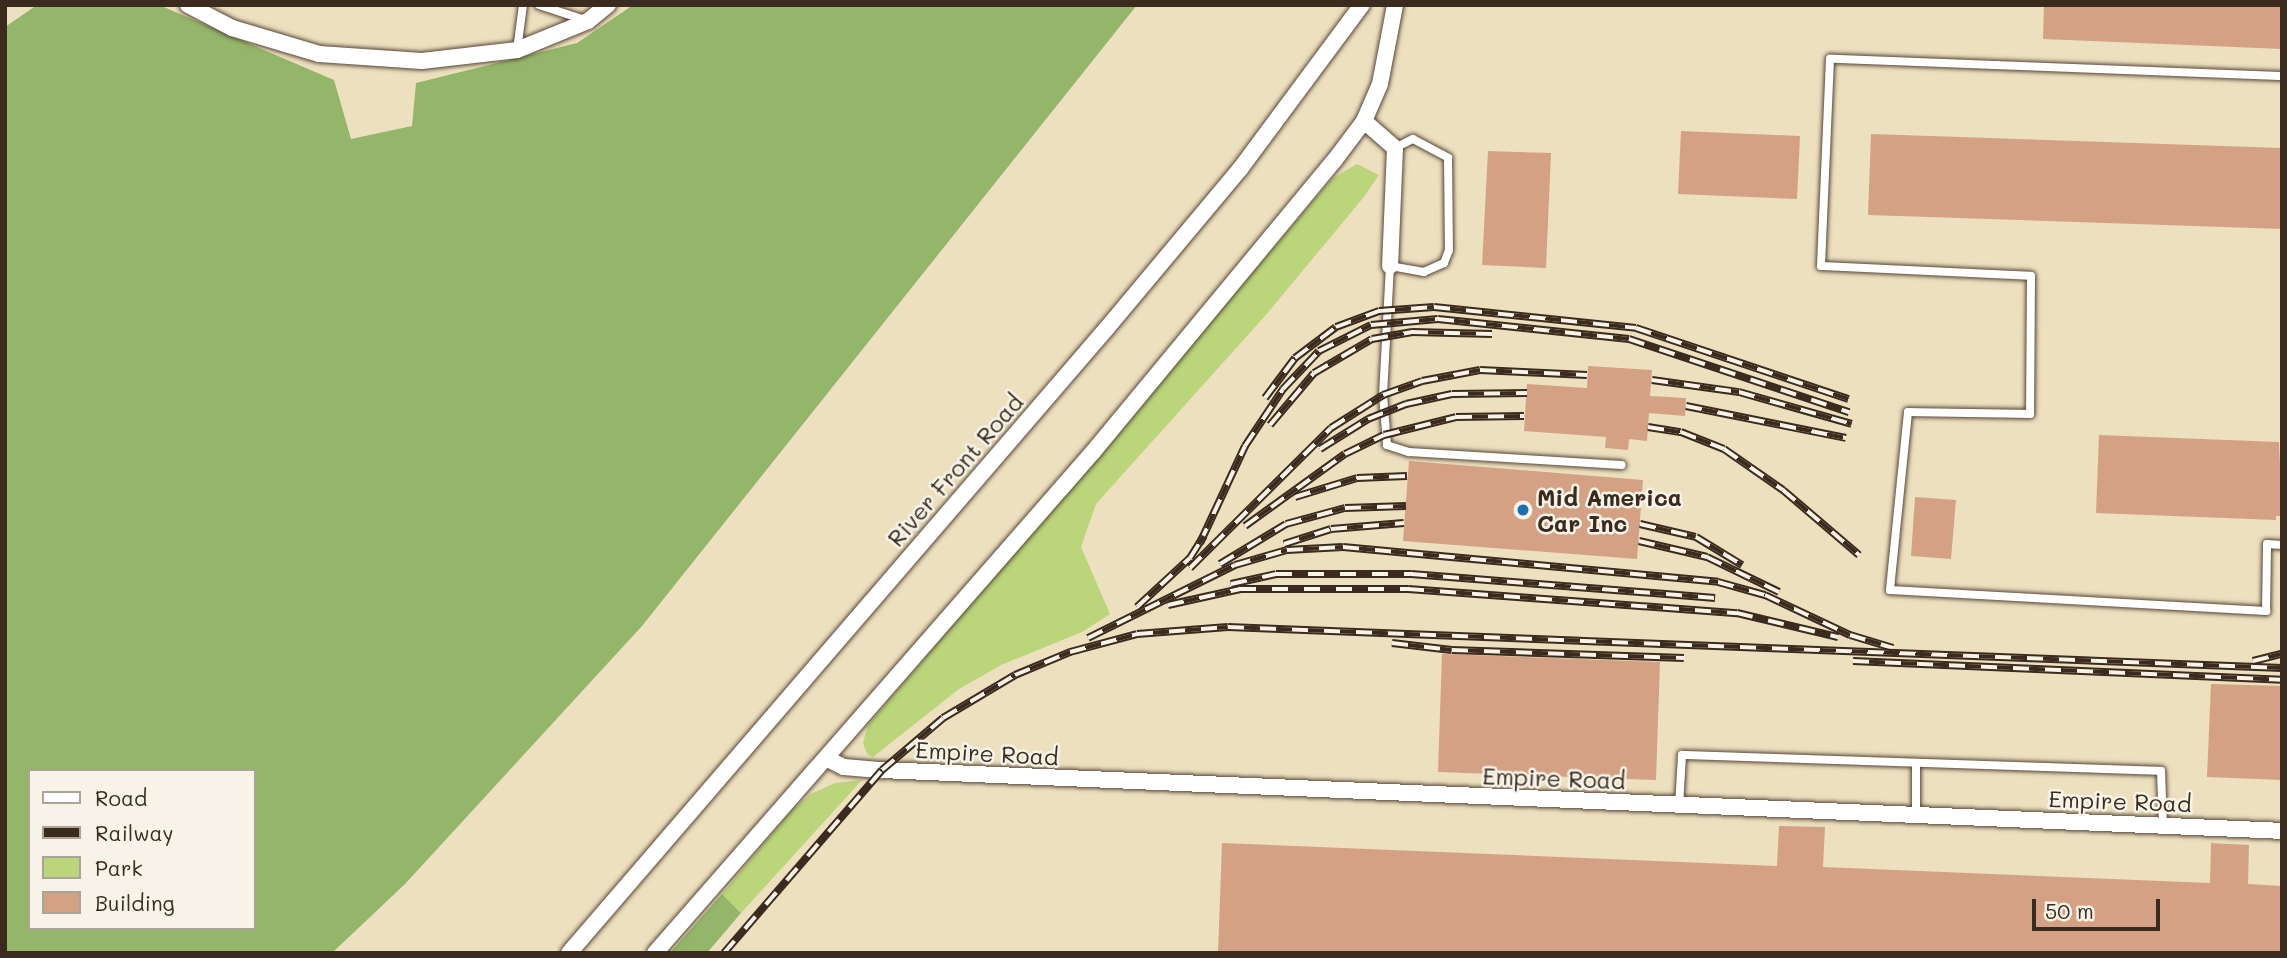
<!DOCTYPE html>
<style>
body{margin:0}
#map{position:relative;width:2287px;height:958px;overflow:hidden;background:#ede0bf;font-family:Mali,sans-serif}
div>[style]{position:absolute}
.green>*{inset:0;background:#bbd57a}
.forest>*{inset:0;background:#94b66a}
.building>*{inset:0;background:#d4a185}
.roads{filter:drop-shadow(0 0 2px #564536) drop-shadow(0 0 2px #564536)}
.lane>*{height:8px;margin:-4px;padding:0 4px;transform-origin:4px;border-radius:4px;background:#fff}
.street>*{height:16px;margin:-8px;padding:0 8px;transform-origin:8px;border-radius:8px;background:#fff}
.rail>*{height:8px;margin-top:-4px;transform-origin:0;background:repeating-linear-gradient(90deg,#f7f3e8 0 16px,#3b2a1e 0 32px);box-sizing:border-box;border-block:2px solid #3b2a1e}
.dots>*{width:19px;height:19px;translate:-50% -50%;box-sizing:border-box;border:4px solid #f7f3e8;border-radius:50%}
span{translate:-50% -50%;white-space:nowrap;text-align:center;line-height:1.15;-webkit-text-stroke:5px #f7f3e8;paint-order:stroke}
.street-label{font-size:23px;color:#3b2a1e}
.poi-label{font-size:23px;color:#3b2a1e;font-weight:700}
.left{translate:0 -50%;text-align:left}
.frame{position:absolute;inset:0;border:7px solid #3b2a1e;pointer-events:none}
.legend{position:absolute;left:28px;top:769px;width:228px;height:161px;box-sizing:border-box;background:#f7f3e8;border:2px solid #aca397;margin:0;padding:9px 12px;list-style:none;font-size:21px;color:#3b2a1e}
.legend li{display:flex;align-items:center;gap:14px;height:35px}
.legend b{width:35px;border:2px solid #aca397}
.scale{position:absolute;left:2032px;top:899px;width:128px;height:32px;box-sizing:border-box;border:4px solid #3b2a1e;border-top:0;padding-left:9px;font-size:21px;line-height:24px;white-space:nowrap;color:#3b2a1e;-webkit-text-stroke:5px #f7f3e8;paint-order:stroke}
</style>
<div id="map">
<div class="green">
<i style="clip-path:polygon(1357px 164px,1379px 175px,1363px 198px,1265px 316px,1096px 504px,1081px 547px,1110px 614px,1082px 632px,1001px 665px,959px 689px,873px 757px,867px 754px,863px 743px,868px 725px,1333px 178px)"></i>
<i style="clip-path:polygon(862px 780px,741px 913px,722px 894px,793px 809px,811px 794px,835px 783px)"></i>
</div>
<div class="forest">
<i style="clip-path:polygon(evenodd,37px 5px,159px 5px,334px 80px,351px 139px,412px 126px,416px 83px,577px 43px,633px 5px,1137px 5px,642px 626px,405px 884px,332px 953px,5px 953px,5px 27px,37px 5px,30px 771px,254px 771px,254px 928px,30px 928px,30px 771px)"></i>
<i style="clip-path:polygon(722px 894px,741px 913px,707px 953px,670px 953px)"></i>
</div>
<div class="building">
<i style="clip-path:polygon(2044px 5px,2282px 5px,2282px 49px,2043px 39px)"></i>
<i style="clip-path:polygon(1681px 131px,1800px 136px,1797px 199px,1678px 194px)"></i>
<i style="clip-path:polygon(1871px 134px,2282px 148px,2282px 229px,1868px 215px)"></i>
<i style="clip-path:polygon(1488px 151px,1551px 153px,1546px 268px,1482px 265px)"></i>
<i style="clip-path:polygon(1588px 366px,1652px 370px,1650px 396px,1686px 398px,1685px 416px,1649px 413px,1647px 441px,1629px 439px,1628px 450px,1605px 448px,1606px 437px,1524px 431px,1527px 384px,1587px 388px)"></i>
<i style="clip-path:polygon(2099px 435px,2279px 442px,2282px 516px,2276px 516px,2276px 520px,2096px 513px)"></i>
<i style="clip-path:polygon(1409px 461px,1643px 480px,1637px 559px,1403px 541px)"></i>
<i style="clip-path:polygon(1915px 497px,1956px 500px,1951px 559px,1911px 556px)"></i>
<i style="clip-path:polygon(1442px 654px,1660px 662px,1656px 780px,1438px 772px)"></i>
<i style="clip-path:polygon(2211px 684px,2282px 686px,2282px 780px,2207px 777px)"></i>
<i style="clip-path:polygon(1779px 826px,1825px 827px,1823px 867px,2210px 883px,2211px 843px,2249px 845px,2248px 884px,2282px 886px,2282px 953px,1218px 953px,1222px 843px,1777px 866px)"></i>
</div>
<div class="roads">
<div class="lane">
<i style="left:539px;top:5px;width:48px;rotate:18.1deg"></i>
<i style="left:517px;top:50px;width:45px;rotate:-82.4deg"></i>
<i style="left:2282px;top:76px;width:452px;rotate:-177.8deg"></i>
<i style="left:1830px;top:59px;width:207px;rotate:92.5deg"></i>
<i style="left:1821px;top:266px;width:210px;rotate:2.7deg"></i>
<i style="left:2031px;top:276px;width:138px;rotate:90.4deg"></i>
<i style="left:2030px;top:414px;width:122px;rotate:-179.1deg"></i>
<i style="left:1908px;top:412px;width:179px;rotate:95.8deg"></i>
<i style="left:1890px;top:590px;width:377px;rotate:3.2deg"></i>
<i style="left:2266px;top:611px;width:67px;rotate:-89.1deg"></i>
<i style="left:2267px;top:544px;width:15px;rotate:4deg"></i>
<i style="left:1395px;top:148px;width:20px;rotate:-27deg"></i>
<i style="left:1413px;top:139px;width:40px;rotate:28deg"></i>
<i style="left:1448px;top:158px;width:92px;rotate:89.4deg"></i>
<i style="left:1449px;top:250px;width:14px;rotate:111deg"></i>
<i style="left:1444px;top:263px;width:22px;rotate:156deg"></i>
<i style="left:1424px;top:272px;width:35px;rotate:-170deg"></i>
<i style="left:1390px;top:266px;width:129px;rotate:93.1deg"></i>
<i style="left:1383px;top:395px;width:50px;rotate:85.4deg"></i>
<i style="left:1387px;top:445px;width:23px;rotate:18deg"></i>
<i style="left:1409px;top:452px;width:213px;rotate:3.5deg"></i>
<i style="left:1916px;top:763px;width:52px;rotate:90deg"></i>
<i style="left:1679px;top:806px;width:51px;rotate:-86.6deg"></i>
<i style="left:1682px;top:755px;width:479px;rotate:1.9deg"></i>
<i style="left:2161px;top:771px;width:55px;rotate:87.9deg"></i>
</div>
<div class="street">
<i style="left:188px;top:5px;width:50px;rotate:27.6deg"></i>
<i style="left:232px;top:28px;width:91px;rotate:16.6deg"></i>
<i style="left:319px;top:54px;width:103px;rotate:3.9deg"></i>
<i style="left:422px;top:61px;width:96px;rotate:-6.6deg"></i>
<i style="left:517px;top:50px;width:77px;rotate:-22.2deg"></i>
<i style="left:588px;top:21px;width:26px;rotate:-39deg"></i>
<i style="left:1364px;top:121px;width:41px;rotate:41.1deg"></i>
<i style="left:1395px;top:148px;width:118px;rotate:92.4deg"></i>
<i style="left:826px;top:758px;width:20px;rotate:27deg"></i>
<i style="left:844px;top:767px;width:38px;rotate:5deg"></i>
<i style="left:882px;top:770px;width:1401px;rotate:2.49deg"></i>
<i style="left:569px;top:953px;width:825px;rotate:-49.28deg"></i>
<i style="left:1107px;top:328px;width:207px;rotate:-50.1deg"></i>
<i style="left:1240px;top:169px;width:204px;rotate:-53.4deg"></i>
<i style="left:655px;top:953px;width:665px;rotate:-48.84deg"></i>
<i style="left:1093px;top:452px;width:378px;rotate:-50.4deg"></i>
<i style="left:1334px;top:161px;width:50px;rotate:-53.1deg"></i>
<i style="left:1364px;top:121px;width:40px;rotate:-66.6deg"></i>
<i style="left:1380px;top:84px;width:80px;rotate:-79.2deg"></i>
</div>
</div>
<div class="rail">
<i style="left:1652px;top:380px;width:88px;rotate:7.9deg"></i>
<i style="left:1739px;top:392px;width:117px;rotate:15.8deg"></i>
<i style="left:1265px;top:398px;width:50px;rotate:-53.1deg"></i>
<i style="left:1295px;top:358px;width:51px;rotate:-37.1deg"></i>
<i style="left:1336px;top:327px;width:46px;rotate:-20.4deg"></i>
<i style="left:1379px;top:311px;width:55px;rotate:-4.2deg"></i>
<i style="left:1434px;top:307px;width:203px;rotate:5.9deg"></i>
<i style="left:1636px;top:328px;width:224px;rotate:18.5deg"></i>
<i style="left:1686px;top:406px;width:163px;rotate:11.3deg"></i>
<i style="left:1270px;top:425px;width:68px;rotate:-49.8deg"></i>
<i style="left:1314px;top:373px;width:67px;rotate:-30.4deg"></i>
<i style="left:1372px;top:339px;width:41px;rotate:-9.9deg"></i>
<i style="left:1412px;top:332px;width:80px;rotate:1.4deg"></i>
<i style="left:1648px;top:427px;width:33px;rotate:9deg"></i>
<i style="left:1681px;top:432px;width:46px;rotate:21.6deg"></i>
<i style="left:1724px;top:449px;width:72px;rotate:34.8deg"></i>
<i style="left:1783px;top:490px;width:100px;rotate:40.5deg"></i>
<i style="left:1320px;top:449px;width:57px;rotate:-32deg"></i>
<i style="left:1368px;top:419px;width:41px;rotate:-21.5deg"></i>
<i style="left:1406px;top:404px;width:47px;rotate:-12.3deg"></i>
<i style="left:1452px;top:394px;width:75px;rotate:-0.8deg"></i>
<i style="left:1295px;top:497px;width:65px;rotate:-17deg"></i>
<i style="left:1357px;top:478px;width:50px;rotate:-2.3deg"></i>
<i style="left:1640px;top:524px;width:57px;rotate:13.1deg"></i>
<i style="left:1696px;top:537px;width:54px;rotate:31.3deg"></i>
<i style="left:1245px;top:526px;width:123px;rotate:-35.8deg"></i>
<i style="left:1345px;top:454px;width:43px;rotate:-26deg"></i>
<i style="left:1384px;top:435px;width:74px;rotate:-14deg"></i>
<i style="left:1456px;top:417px;width:68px;rotate:-0.8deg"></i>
<i style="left:1639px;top:541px;width:70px;rotate:13.2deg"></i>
<i style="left:1707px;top:557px;width:80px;rotate:25.9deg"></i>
<i style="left:1200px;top:543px;width:107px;rotate:-65.1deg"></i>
<i style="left:1245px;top:446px;width:69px;rotate:-56.3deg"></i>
<i style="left:1283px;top:389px;width:52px;rotate:-46.5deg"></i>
<i style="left:1319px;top:351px;width:58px;rotate:-26.6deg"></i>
<i style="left:1371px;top:325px;width:67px;rotate:-5.1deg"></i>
<i style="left:1438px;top:319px;width:192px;rotate:6deg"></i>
<i style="left:1629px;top:339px;width:232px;rotate:18.4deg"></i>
<i style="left:1284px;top:544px;width:49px;rotate:-17.7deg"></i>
<i style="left:1331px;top:529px;width:73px;rotate:-4.7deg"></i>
<i style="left:1220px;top:564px;width:77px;rotate:-31.2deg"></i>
<i style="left:1286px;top:524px;width:61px;rotate:-15.2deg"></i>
<i style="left:1345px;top:508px;width:61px;rotate:-1.9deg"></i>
<i style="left:1190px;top:568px;width:199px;rotate:-44.8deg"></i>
<i style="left:1331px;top:428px;width:62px;rotate:-32.4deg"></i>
<i style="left:1383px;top:395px;width:41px;rotate:-19.7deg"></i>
<i style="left:1422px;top:381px;width:59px;rotate:-10.7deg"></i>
<i style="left:1480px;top:370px;width:107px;rotate:2.7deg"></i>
<i style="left:1231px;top:584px;width:46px;rotate:-12.5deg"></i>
<i style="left:1276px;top:574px;width:135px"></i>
<i style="left:1411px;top:574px;width:305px;rotate:4.5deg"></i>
<i style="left:1168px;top:605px;width:74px;rotate:-12.5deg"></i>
<i style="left:1240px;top:589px;width:168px"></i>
<i style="left:1408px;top:589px;width:330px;rotate:4.2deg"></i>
<i style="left:1737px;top:613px;width:104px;rotate:13.4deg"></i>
<i style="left:1137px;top:607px;width:72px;rotate:-42.8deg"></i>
<i style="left:1190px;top:558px;width:26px;rotate:-58deg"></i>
<i style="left:1088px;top:638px;width:164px;rotate:-26.4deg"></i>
<i style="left:1235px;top:565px;width:54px;rotate:-16.1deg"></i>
<i style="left:1287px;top:550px;width:56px;rotate:-3.1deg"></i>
<i style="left:1343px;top:547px;width:377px;rotate:5.3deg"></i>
<i style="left:1718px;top:582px;width:49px;rotate:15.5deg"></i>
<i style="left:1765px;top:595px;width:94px;rotate:25.2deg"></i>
<i style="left:1850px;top:635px;width:45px;rotate:16.8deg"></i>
<i style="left:1392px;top:643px;width:60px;rotate:6.7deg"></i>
<i style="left:1452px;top:650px;width:232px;rotate:2deg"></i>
<i style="left:1853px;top:661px;width:429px;rotate:2.5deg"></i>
<i style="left:2253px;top:661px;width:30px;rotate:-14deg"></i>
<i style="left:724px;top:953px;width:242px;rotate:-49.2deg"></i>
<i style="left:882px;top:770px;width:80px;rotate:-40.4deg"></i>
<i style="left:943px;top:718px;width:84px;rotate:-30.8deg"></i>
<i style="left:1015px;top:675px;width:60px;rotate:-22.7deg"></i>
<i style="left:1070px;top:652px;width:69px;rotate:-15deg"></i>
<i style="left:1137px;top:634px;width:91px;rotate:-4.4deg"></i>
<i style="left:1228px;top:627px;width:1055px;rotate:2.23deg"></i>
</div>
<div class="dots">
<i style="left:1523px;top:510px;background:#1f6fb2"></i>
</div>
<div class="street-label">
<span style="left:955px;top:470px;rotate:-49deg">River Front Road</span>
<span style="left:987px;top:753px;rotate:3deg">Empire Road</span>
<span style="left:1554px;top:778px;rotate:2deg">Empire Road</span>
<span style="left:2120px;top:801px;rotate:2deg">Empire Road</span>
</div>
<div class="poi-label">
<span class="left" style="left:1537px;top:510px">Mid America<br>Car Inc</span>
</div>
<div class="frame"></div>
<ul class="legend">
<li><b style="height:9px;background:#fff"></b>Road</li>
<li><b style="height:9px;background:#3b2a1e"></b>Railway</li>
<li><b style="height:19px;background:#bbd57a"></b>Park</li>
<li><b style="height:19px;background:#d4a185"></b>Building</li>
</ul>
<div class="scale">50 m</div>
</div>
